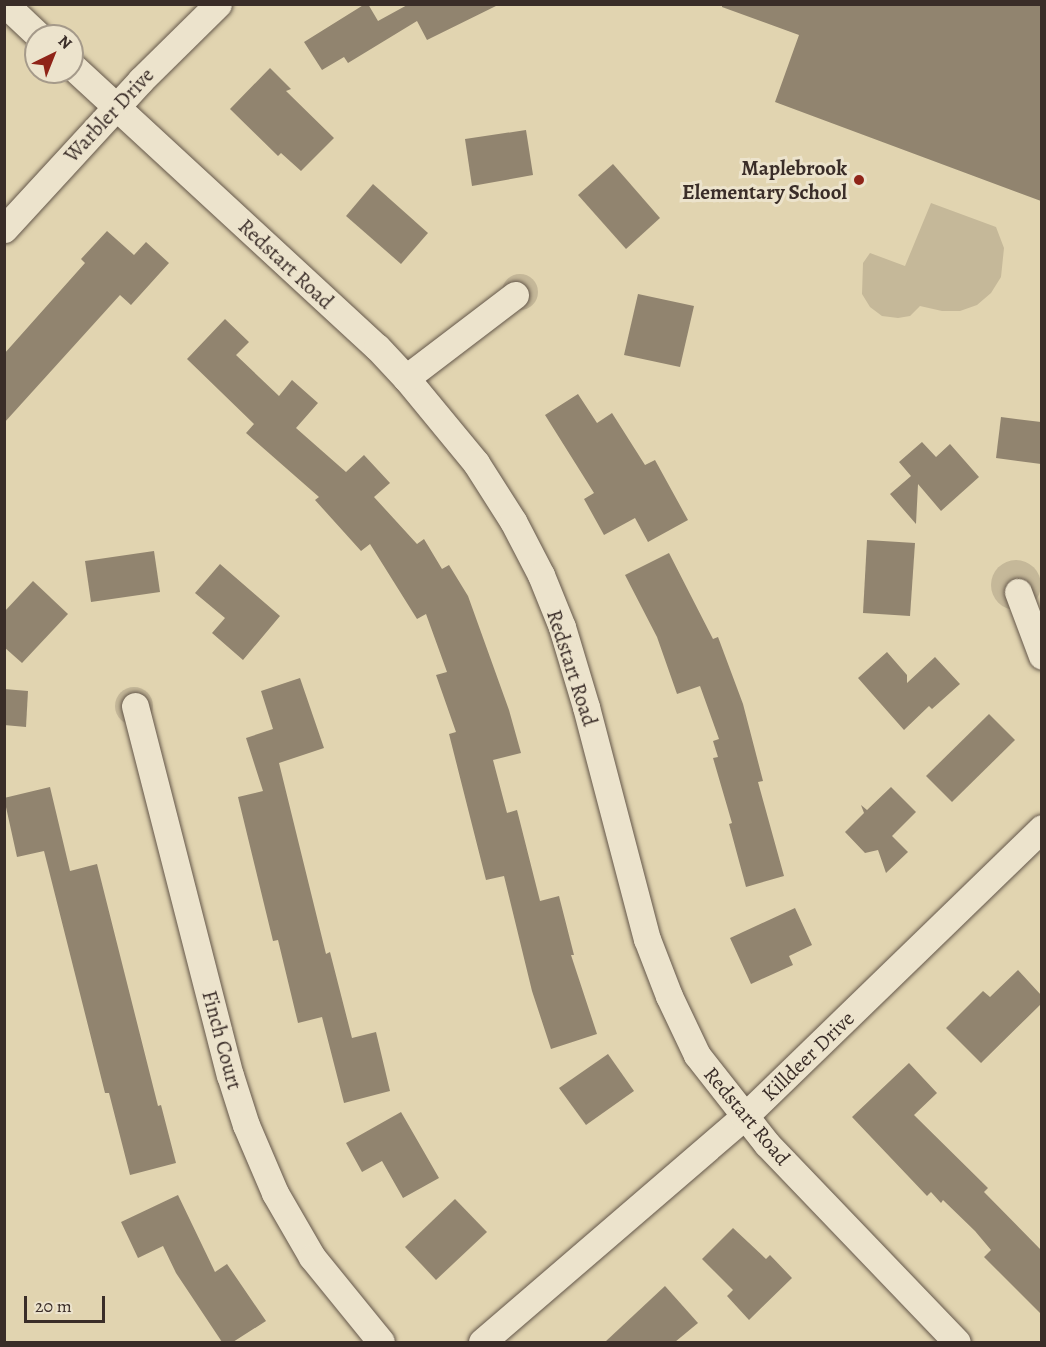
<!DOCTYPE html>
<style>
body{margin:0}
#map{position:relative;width:1046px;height:1347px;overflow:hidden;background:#e1d4b0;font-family:Alegreya,serif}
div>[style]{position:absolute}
.green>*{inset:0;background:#c5b899}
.round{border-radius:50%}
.building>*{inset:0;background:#91846f}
.roads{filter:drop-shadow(0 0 2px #64574a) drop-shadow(0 0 2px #64574a)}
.minor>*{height:27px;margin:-13.5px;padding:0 13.5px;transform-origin:13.5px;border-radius:13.5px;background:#ece3cc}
.dots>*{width:16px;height:16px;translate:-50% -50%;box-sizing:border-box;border:3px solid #ece3cc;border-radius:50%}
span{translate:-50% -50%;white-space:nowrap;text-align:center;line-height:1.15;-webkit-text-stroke:6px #ece3cc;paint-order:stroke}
.street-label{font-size:21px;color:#3a2d28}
.poi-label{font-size:21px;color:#3a2d28;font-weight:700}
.right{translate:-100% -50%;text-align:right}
.frame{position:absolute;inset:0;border:6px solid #3a2d28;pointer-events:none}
.north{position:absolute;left:24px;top:24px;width:60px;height:60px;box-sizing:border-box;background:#ece3cc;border:2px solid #a59a8a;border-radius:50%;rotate:43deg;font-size:16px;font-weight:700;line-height:24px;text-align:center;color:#3a2d28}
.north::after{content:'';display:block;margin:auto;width:21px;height:27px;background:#8f2418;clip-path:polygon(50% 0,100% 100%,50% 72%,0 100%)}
.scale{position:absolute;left:24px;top:1296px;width:81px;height:27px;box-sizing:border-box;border:3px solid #3a2d28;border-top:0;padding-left:8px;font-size:18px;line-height:21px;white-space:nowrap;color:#3a2d28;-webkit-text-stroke:4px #ece3cc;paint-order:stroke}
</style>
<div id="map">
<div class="green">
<i style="clip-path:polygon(931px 203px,996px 227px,1004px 248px,1001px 277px,991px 293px,977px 305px,960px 311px,942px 311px,920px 306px,910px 316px,898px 318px,882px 316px,870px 307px,862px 294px,863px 263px,870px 253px,905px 266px)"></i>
<i class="round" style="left:502px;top:274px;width:36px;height:36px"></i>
<i class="round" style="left:991px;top:560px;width:50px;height:50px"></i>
<i class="round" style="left:115px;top:687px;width:38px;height:38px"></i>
</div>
<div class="building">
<i style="clip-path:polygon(365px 4px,368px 4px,378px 21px,409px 4px,500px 4px,427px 40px,417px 21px,348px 63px,344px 57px,322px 70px,304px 42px)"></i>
<i style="clip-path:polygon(722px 4px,1041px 4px,1041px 201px,775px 102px,799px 35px,722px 7px)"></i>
<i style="clip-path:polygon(270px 68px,291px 89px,286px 91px,334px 138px,301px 171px,281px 153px,278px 156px,230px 109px)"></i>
<i style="clip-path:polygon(526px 130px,533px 175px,472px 186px,465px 139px)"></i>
<i style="clip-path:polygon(613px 164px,660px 218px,626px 249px,578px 195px)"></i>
<i style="clip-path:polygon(373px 184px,428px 233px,401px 264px,346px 216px)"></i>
<i style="clip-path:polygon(107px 231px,134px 255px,146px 242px,169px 263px,131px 305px,120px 295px,4px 423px,4px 354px,85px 263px,81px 259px)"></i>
<i style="clip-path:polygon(638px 294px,694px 306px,680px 367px,624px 355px)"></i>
<i style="clip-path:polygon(225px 319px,249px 342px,236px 355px,279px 396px,292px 380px,318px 403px,296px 428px,346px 472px,364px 455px,390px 483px,374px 497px,417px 544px,424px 539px,442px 569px,449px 565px,468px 596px,509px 710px,521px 753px,493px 760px,507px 813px,517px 810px,540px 901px,559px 896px,574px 955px,571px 955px,597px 1034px,551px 1049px,532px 991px,504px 876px,486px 880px,449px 734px,456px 732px,436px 675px,447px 672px,426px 614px,417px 619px,370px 544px,361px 551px,315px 500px,319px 497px,246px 433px,254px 424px,187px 359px)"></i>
<i style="clip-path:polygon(578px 394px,597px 423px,612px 413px,645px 465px,655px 460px,688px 520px,648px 542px,635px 518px,604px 535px,584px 499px,594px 493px,545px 415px)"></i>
<i style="clip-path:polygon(1001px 417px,1041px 422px,1041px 464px,996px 458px)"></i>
<i style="clip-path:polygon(922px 442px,936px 457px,950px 444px,979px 477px,941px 511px,918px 484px,916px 524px,890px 494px,911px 476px,899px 462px)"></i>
<i style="clip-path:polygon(867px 540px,915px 543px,910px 616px,863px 613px)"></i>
<i style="clip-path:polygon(154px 551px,160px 592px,91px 602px,85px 561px)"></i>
<i style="clip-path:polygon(669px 553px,713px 639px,718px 637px,743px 704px,763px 781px,758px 782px,784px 876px,746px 887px,729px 824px,732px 823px,713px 758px,718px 757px,713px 741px,719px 739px,700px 686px,677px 694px,657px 637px,625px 575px)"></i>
<i style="clip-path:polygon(220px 564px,280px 616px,243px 660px,212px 633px,225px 618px,195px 593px)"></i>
<i style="clip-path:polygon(33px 581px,68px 614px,22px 663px,4px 647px,4px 612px)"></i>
<i style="clip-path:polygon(887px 652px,907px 675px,907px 683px,935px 657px,960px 684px,932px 709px,929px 706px,904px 730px,858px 678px)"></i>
<i style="clip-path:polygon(300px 678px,324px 748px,279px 763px,326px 954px,330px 952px,352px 1038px,376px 1032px,390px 1091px,344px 1103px,322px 1017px,298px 1023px,278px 940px,273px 941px,238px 797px,263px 791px,246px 738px,273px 729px,261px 691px)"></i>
<i style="clip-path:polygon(4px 689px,28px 691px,26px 727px,4px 725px)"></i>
<i style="clip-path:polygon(989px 714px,1015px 740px,952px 802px,926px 776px)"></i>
<i style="clip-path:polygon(50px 787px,70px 871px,97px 864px,158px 1106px,161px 1105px,176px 1163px,130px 1175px,109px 1093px,105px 1093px,44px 851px,17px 857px,4px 798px)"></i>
<i style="clip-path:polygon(891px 787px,916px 812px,892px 836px,908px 852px,886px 873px,878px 850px,865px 853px,845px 832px,864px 813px,861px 805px,867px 810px)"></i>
<i style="clip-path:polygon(795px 908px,812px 945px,789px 956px,793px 965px,751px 984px,730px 938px)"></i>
<i style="clip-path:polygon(1018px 970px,1041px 995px,1041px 1004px,981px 1063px,946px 1028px,983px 991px,990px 997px)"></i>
<i style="clip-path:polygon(608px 1054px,634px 1091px,586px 1125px,559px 1088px)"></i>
<i style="clip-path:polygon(909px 1063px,937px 1093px,914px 1115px,988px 1188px,984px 1192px,1041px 1250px,1041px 1314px,984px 1257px,991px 1250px,975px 1231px,943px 1200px,941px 1203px,931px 1192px,927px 1196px,852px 1117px)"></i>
<i style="clip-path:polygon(401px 1112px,439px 1178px,403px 1198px,382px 1161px,362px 1172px,346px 1143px)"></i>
<i style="clip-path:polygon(178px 1195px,215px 1272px,227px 1264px,266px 1321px,233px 1342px,222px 1342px,176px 1273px,163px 1246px,138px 1258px,121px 1222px)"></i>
<i style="clip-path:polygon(455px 1199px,487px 1232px,436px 1280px,405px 1247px)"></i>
<i style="clip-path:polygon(733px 1228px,766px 1259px,770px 1255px,792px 1278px,749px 1320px,727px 1296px,733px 1290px,702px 1259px)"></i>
<i style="clip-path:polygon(665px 1286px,698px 1323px,675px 1342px,605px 1342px)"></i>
</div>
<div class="roads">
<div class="minor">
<i style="left:5px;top:4px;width:47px;rotate:43.3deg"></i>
<i style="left:72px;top:66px;width:415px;rotate:42.7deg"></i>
<i style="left:377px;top:347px;width:42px;rotate:46.9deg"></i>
<i style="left:406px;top:378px;width:110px;rotate:50.5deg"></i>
<i style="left:476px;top:463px;width:69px;rotate:57.5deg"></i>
<i style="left:513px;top:521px;width:61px;rotate:62.6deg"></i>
<i style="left:541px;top:575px;width:56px;rotate:68deg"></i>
<i style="left:562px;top:627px;width:84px;rotate:73.3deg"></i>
<i style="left:586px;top:707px;width:240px;rotate:75.3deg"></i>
<i style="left:647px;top:939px;width:61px;rotate:68.9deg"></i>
<i style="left:669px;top:996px;width:65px;rotate:64.6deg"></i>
<i style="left:697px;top:1055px;width:113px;rotate:51.8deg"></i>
<i style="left:767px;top:1144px;width:274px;rotate:46.2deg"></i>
<i style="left:4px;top:229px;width:202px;rotate:-47.4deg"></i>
<i style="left:141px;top:80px;width:108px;rotate:-44.6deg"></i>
<i style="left:406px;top:378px;width:137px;rotate:-37.3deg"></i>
<i style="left:1018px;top:592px;width:68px;rotate:69.4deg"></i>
<i style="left:135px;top:706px;width:381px;rotate:75.6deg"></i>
<i style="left:230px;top:1075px;width:52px;rotate:72.3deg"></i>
<i style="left:246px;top:1125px;width:74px;rotate:66.9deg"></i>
<i style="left:275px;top:1193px;width:74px;rotate:60deg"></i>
<i style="left:312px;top:1257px;width:109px;rotate:50.9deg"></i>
<i style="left:482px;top:1342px;width:345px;rotate:-40.7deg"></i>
<i style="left:744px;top:1117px;width:415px;rotate:-44.1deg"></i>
</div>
</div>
<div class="dots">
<i style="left:859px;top:180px;background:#8f2418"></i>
</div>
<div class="street-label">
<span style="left:109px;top:115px;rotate:-47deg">Warbler Drive</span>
<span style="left:286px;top:264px;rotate:43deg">Redstart Road</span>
<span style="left:572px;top:668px;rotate:72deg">Redstart Road</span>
<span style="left:222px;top:1040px;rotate:75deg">Finch Court</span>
<span style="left:808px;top:1056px;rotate:-44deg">Killdeer Drive</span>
<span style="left:747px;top:1116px;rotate:50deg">Redstart Road</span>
</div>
<div class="poi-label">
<span class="right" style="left:847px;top:180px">Maplebrook<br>Elementary School</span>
</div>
<div class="frame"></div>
<div class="north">N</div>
<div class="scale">20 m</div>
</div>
